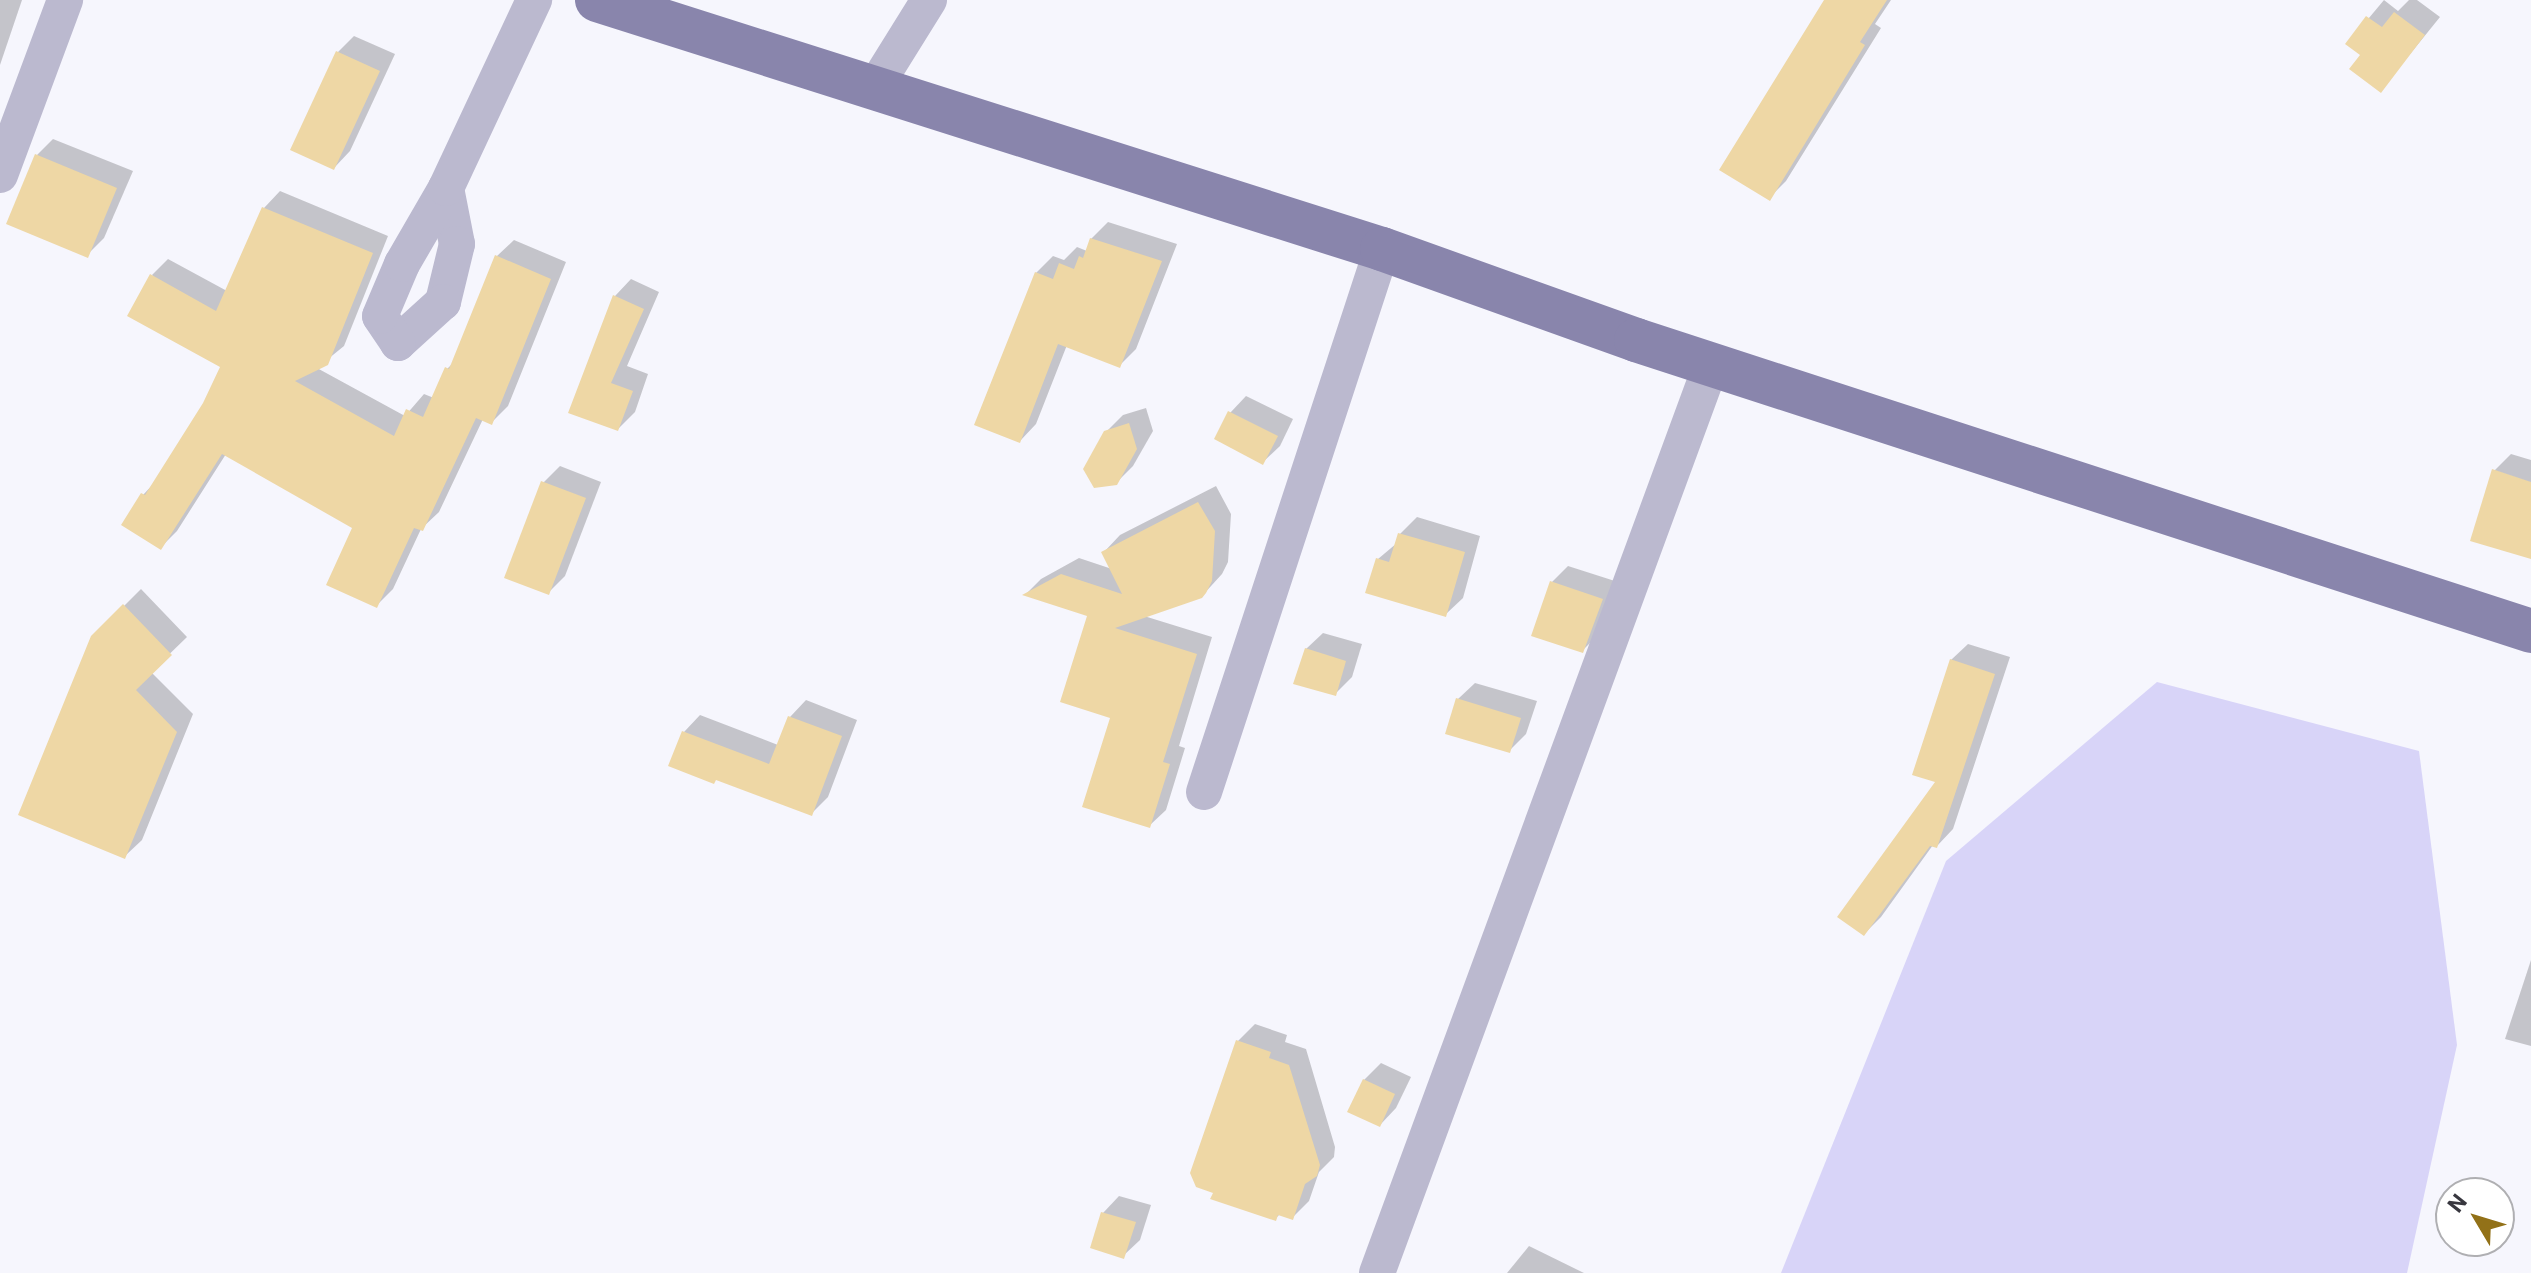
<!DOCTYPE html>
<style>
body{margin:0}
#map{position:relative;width:2531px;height:1273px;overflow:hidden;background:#f6f6fd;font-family:Roboto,sans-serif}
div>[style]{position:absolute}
.green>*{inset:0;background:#d8d4f8}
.shadow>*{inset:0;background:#0003}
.building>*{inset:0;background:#eed7a5}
.minor>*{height:36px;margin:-18px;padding:0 18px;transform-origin:18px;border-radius:18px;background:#bbb9cf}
.primary>*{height:44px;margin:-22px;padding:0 22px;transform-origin:22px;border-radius:22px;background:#8985ac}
span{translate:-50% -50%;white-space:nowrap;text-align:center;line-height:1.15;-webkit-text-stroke:6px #fff;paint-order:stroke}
.north{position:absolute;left:2435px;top:1177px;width:80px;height:80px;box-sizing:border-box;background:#fff;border:2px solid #afafb2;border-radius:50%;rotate:308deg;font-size:22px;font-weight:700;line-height:32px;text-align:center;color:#38373f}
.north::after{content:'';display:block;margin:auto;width:28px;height:36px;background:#927118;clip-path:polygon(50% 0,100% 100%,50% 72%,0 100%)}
</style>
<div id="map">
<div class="green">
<i style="clip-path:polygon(2157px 682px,2419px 751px,2457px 1045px,2407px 1273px,1781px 1273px,1946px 861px)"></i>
</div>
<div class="shadow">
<i style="clip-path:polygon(0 0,22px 0,0 65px)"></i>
<i style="clip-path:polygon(1826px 0,1891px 0,1875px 24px,1881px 28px,1786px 181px,1769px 198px)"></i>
<i style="clip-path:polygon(2384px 0,2398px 11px,2409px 0,2417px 0,2440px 17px,2381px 90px,2363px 55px,2348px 43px)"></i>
<i style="clip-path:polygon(354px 36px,395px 54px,350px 151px,334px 168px,338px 52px)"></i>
<i style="clip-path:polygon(53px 139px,133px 171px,104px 238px,87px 255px,37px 155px)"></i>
<i style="clip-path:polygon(280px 191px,388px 236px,344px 346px,317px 368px,405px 416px,424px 394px,434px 398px,447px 369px,454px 362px,497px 256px,514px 240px,566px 262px,508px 406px,491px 423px,483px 419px,439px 512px,421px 529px,393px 589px,376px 606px,355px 527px,226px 454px,177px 531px,161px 547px,143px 495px,156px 481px,205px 404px,223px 366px,152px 275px,168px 259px,227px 291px,264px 208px)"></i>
<i style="clip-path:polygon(1108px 222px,1177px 244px,1136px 349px,1119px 366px,1067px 345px,1036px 424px,1020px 441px,1036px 273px,1053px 256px,1064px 260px,1077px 247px,1087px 251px,1091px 239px)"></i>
<i style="clip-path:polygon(631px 279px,659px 292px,627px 366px,648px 374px,635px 412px,618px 429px,570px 411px,615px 296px)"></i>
<i style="clip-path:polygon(1246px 396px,1293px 419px,1280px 446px,1263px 462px,1230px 413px)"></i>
<i style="clip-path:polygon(1146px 408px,1153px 431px,1133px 466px,1116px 483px,1106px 432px,1123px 415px)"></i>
<i style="clip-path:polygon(2511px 454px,2531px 460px,2531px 553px,2494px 471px)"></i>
<i style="clip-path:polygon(560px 466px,601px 482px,565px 576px,549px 592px,543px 483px)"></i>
<i style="clip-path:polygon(1216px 486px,1231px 514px,1228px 562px,1222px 574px,1201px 597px,1144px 616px,1212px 637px,1179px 746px,1185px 748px,1166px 810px,1149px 826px,1113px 716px,1090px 615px,1026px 594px,1041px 579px,1079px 558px,1112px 569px,1104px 552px,1120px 535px)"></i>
<i style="clip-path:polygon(1417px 517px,1480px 536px,1463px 598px,1446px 614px,1378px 559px,1397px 543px,1400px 534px)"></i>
<i style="clip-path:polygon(1568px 566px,1618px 582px,1599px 634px,1582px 651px,1552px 582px)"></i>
<i style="clip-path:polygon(141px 589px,187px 637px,151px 672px,193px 714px,142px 840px,125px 856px,93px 637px)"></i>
<i style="clip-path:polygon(1323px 633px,1362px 644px,1352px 677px,1335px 694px,1306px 649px)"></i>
<i style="clip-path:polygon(1968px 644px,2010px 657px,1953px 829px,1937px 846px,1933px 845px,1881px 917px,1864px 934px,1938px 781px,1951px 660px)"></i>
<i style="clip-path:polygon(1475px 683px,1537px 701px,1526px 734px,1509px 751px,1458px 699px)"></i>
<i style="clip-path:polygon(806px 700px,857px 720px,828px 797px,811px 814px,684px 732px,700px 715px,778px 745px,790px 717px)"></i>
<i style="clip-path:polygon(2531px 960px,2531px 1046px,2505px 1039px)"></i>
<i style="clip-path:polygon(1255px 1024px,1287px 1035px,1285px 1042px,1306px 1049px,1335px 1147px,1334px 1157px,1319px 1172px,1309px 1201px,1292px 1218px,1280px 1214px,1275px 1219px,1238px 1041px)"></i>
<i style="clip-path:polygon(1381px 1063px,1411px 1077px,1396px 1108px,1380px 1125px,1364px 1080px)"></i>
<i style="clip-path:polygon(1119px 1196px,1151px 1205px,1140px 1240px,1123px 1256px,1103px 1213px)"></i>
<i style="clip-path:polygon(1529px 1246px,1584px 1273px,1507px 1273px)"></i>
</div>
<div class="building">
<i style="clip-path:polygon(1824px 0,1887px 0,1860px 42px,1865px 45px,1770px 201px,1719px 170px)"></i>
<i style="clip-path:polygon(2394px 12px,2425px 35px,2381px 93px,2349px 69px,2360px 55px,2345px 44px,2366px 16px,2382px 27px)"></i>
<i style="clip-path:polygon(336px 51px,380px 71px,334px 170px,290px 150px)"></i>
<i style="clip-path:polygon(35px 154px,117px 188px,88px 258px,6px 224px)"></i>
<i style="clip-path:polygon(262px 207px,373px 253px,328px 365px,295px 381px,394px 436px,406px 409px,423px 417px,445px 367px,449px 369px,495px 255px,551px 279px,492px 425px,476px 418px,423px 531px,414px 528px,377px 608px,326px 585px,352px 528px,222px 454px,161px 550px,121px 525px,141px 493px,145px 495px,203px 403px,220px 367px,127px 316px,150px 274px,216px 311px)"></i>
<i style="clip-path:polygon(1090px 238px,1162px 261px,1120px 368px,1058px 344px,1020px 443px,974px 425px,1035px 272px,1053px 279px,1059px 263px,1074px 269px,1079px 256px,1083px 258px)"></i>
<i style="clip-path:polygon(613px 295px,644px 309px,611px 383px,633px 391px,618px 431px,568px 413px)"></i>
<i style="clip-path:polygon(1228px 411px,1278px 436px,1263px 465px,1214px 439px)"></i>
<i style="clip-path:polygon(1129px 423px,1137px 449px,1117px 485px,1094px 488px,1083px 469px,1104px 431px)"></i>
<i style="clip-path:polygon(2492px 469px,2531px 482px,2531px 559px,2470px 541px)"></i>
<i style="clip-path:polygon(541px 481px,586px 498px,549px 595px,504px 578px)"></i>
<i style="clip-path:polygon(1198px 502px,1215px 531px,1212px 581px,1206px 593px,1202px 598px,1115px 628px,1197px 654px,1163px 762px,1170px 764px,1150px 828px,1082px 807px,1110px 718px,1060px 702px,1087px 616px,1022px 595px,1061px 574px,1122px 594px,1101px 552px)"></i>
<i style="clip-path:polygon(1398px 533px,1465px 552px,1446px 617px,1365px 593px,1376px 558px,1389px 562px)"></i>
<i style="clip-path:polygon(1550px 581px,1603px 599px,1583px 653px,1531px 636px)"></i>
<i style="clip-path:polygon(123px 604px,172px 655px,136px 690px,177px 732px,125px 859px,18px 815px,91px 636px)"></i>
<i style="clip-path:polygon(1305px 648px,1346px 661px,1336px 696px,1293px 684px)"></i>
<i style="clip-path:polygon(1950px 659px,1995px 674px,1937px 848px,1930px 846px,1864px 936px,1837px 917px,1935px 782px,1912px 775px)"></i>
<i style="clip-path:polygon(1456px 698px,1521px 718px,1510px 753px,1445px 734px)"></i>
<i style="clip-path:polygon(788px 716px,842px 736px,812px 816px,716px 780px,714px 784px,668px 766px,682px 731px,769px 764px)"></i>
<i style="clip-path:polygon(1236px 1040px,1271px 1052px,1269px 1058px,1289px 1065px,1320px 1165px,1317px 1176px,1305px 1184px,1293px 1220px,1278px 1215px,1276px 1221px,1210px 1199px,1213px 1193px,1196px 1187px,1190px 1173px)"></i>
<i style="clip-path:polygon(1363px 1079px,1395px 1094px,1380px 1127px,1347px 1112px)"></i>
<i style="clip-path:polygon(1101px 1212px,1136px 1222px,1124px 1259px,1090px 1248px)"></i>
</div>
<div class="minor">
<i style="left:873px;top:90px;width:106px;rotate:-58.1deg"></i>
<i style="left:0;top:175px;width:187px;rotate:-69.6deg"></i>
<i style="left:446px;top:188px;width:57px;rotate:78.9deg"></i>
<i style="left:457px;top:244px;width:60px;rotate:103.6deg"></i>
<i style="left:443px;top:302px;width:61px;rotate:137.7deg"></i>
<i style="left:398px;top:343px;width:32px;rotate:-124deg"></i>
<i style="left:380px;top:316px;width:56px;rotate:-67.1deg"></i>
<i style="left:402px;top:264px;width:88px;rotate:-59.9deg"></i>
<i style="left:446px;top:188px;width:208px;rotate:-64.9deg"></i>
<i style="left:1204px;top:792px;width:571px;rotate:-71.85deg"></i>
<i style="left:1377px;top:1273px;width:967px;rotate:-69.8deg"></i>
</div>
<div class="primary">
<i style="left:597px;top:0;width:824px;rotate:17.6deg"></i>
<i style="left:1382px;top:249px;width:270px;rotate:19.7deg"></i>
<i style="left:1636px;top:340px;width:941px;rotate:18.01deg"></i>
</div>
<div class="north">N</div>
</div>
